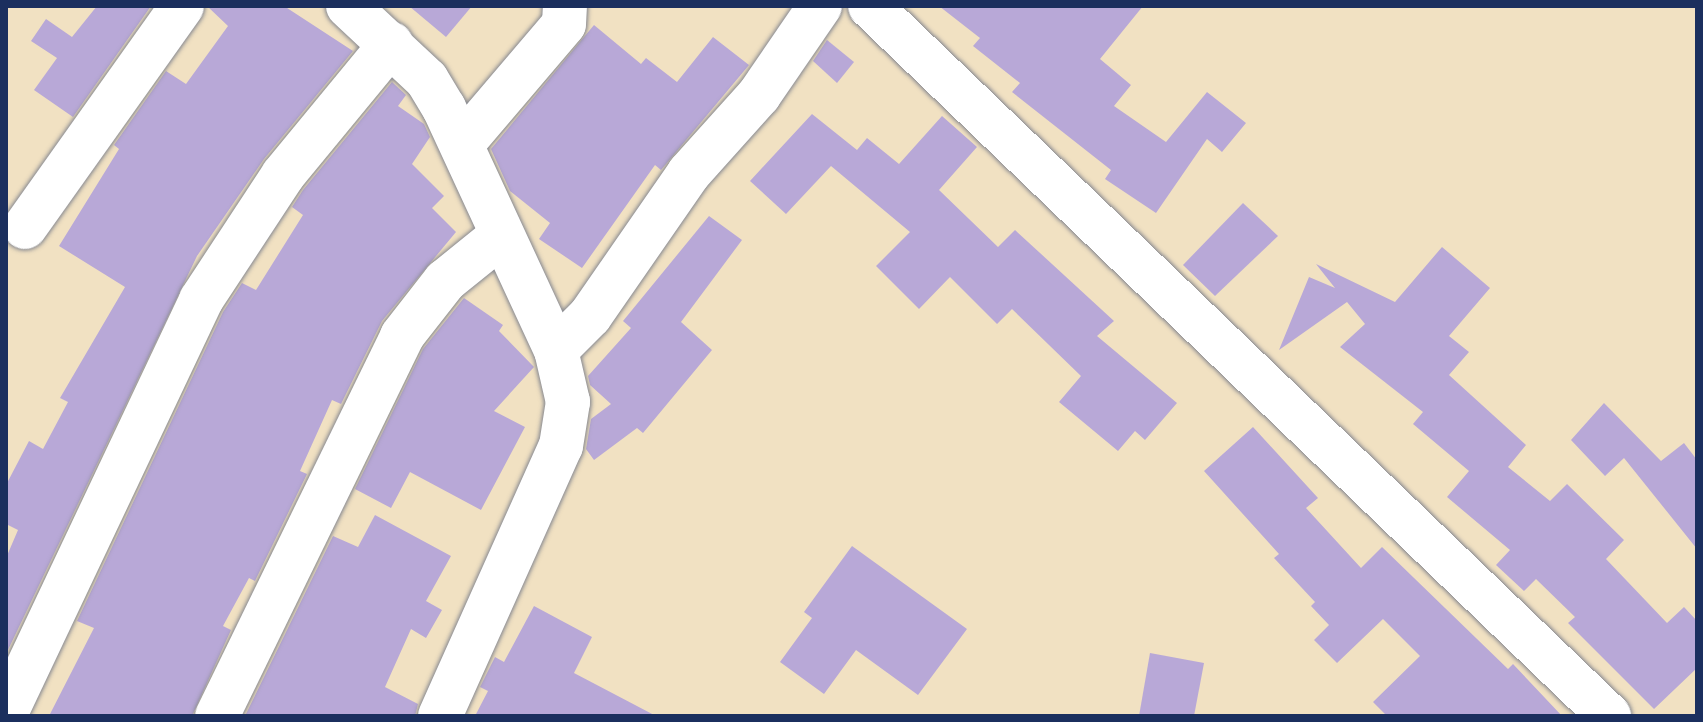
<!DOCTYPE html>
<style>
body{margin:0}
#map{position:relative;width:1703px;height:722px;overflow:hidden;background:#f1e1c2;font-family:"Patrick Hand",sans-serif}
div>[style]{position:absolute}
.building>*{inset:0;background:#b8a8d7}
.roads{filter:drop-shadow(0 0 2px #868890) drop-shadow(0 0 2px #868890)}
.minor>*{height:44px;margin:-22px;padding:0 22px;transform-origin:22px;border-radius:22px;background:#fff}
span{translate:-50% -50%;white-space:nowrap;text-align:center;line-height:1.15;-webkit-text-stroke:6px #fcf5e5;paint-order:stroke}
.frame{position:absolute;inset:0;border:8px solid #1b2f5e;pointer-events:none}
</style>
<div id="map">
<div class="building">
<i style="clip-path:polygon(97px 6px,151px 6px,73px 117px,34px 90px,57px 58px,31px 41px,46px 19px,72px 37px)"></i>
<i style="clip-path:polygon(207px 6px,284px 6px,353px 51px,264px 159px,197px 256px,6px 654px,6px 558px,18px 530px,6px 524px,6px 485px,29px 441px,43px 449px,68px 402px,60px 398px,125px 287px,59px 246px,119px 149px,114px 145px,166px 71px,186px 84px,228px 26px)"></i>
<i style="clip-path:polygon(409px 6px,472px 6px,446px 37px)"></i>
<i style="clip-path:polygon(939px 6px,1143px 6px,1100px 59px,1131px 85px,1114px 106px,1166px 142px,1207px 92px,1246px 123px,1222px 152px,1207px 139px,1156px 213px,1105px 179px,1111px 170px,1012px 92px,1020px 83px,973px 46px,980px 38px)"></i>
<i style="clip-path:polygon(594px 25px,641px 64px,646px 58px,677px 82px,713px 37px,749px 65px,661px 170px,655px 165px,582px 268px,539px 239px,550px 223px,510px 191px,491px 149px)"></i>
<i style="clip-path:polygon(827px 40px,854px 62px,837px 83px,813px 61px)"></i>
<i style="clip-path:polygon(392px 82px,406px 95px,398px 106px,424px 124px,430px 137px,412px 164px,444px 196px,432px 208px,456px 232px,382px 321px,341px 404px,332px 400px,300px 471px,307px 474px,255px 581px,249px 578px,223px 626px,231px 630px,192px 716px,49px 716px,94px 628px,77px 621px,223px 312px,242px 283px,256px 290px,303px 215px,292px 207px,303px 190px)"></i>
<i style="clip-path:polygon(812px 114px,857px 150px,867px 138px,899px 164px,942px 116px,977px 147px,939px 190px,998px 247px,1015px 230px,1114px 321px,1097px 336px,1177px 403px,1145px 440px,1135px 431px,1118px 451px,1059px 402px,1081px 376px,1012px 309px,997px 324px,950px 277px,919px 309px,876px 266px,910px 232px,831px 166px,786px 214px,750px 181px)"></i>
<i style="clip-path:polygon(1243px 203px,1278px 236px,1215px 296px,1183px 265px)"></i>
<i style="clip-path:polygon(709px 216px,742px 240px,681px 322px,712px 350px,643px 433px,637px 428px,594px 460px,586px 449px,591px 419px,611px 404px,590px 385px,588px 376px,631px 328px,623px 321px)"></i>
<i style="clip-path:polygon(1442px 247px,1490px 288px,1449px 336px,1469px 352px,1449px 375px,1526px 445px,1508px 467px,1550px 501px,1567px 484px,1624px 540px,1606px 559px,1667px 623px,1684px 607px,1697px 621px,1697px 668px,1654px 709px,1568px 623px,1575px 617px,1536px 579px,1524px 591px,1496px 565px,1510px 550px,1447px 497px,1469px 471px,1413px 424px,1423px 412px,1340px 347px,1365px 324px,1347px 302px,1279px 350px,1309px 277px,1335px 288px,1316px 264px,1395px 302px)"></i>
<i style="clip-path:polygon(464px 298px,503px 325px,499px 331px,534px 367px,494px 411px,525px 427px,481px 510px,410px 472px,391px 508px,355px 489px,423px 349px)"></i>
<i style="clip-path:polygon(1604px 403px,1661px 461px,1684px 443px,1697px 460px,1697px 549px,1624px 458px,1605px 476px,1571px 440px)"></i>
<i style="clip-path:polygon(1253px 427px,1318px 498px,1306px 508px,1361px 568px,1382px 547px,1508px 669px,1513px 664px,1562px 716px,1387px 716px,1373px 702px,1420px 656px,1383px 619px,1337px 663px,1314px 640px,1329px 625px,1311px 606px,1315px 602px,1274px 558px,1279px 554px,1204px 471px)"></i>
<i style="clip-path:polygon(375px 515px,451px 556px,426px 601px,442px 610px,426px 638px,411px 629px,385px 687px,418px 704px,415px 716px,245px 716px,333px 536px,358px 547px)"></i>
<i style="clip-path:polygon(852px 546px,967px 629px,918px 695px,856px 650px,824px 694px,780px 662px,812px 618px,804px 612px)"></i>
<i style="clip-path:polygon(534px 606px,592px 637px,574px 673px,656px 716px,475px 716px,488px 691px,480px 687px,495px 657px,504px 662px)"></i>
<i style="clip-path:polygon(1150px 653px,1204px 663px,1194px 716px,1139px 716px)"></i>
</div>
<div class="roads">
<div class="minor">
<i style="left:348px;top:6px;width:108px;rotate:43.1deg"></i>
<i style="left:427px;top:80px;width:33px;rotate:59deg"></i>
<i style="left:444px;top:108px;width:267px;rotate:65.2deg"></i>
<i style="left:556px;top:350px;width:48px;rotate:-45deg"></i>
<i style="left:590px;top:316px;width:174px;rotate:-55.3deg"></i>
<i style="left:689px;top:173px;width:105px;rotate:-48.1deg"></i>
<i style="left:759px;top:95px;width:108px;rotate:-55.6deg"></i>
<i style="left:870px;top:6px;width:1025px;rotate:43.85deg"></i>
<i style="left:462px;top:144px;width:157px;rotate:-49.6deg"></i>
<i style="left:564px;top:24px;width:18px;rotate:-87deg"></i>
<i style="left:25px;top:227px;width:271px;rotate:-54.6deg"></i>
<i style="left:6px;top:713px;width:457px;rotate:-64.7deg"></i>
<i style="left:201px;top:300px;width:149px;rotate:-56.7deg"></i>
<i style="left:283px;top:175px;width:170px;rotate:-50.5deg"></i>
<i style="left:217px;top:716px;width:423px;rotate:-64deg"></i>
<i style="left:402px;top:336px;width:70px;rotate:-52deg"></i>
<i style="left:445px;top:281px;width:73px;rotate:-38.9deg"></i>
<i style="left:440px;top:716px;width:296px;rotate:-65.9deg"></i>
<i style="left:561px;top:446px;width:45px;rotate:-81deg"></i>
<i style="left:568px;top:402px;width:53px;rotate:-103deg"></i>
</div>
</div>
<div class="frame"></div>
</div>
